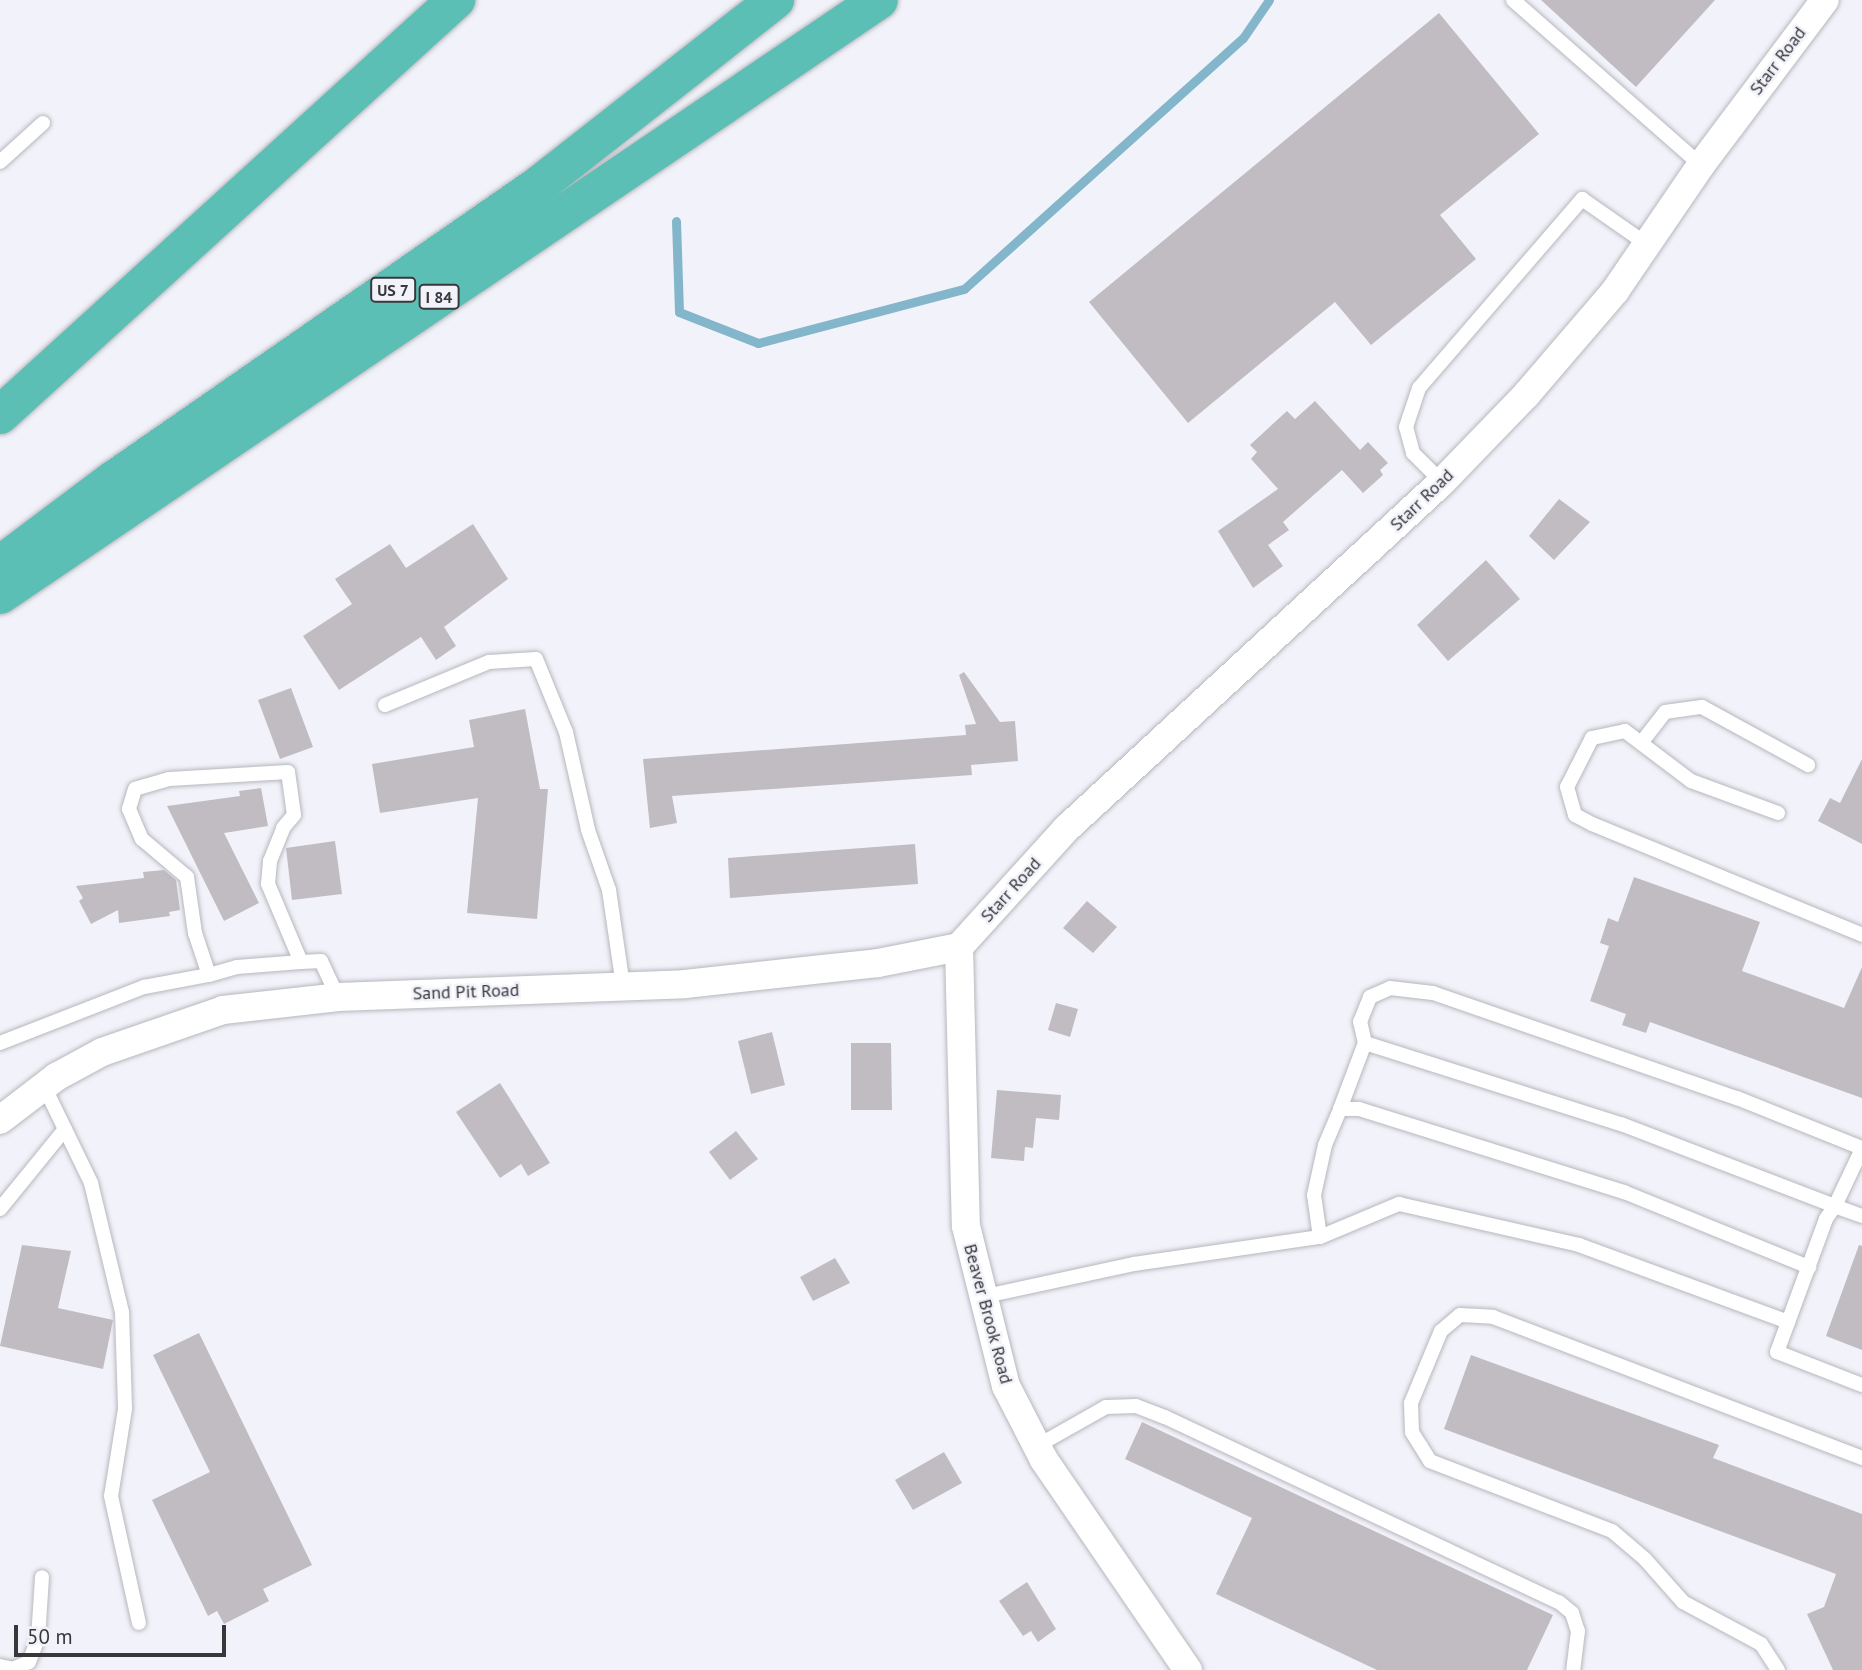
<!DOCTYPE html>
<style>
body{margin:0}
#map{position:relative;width:1862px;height:1670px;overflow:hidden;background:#f2f3fa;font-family:"PT Sans",sans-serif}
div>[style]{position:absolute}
.stream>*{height:9px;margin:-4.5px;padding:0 4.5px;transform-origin:4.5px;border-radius:4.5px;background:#83b6ca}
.building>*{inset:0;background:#c1bcc1}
.roads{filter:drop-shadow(0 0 2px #b6b7bd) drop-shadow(0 0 2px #b6b7bd)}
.service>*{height:14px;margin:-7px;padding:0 7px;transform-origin:7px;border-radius:7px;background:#fff}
.minor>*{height:28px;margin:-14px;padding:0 14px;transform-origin:14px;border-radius:14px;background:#fff}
.motorway>*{height:38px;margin:-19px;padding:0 19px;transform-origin:19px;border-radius:19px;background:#5cbfb6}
span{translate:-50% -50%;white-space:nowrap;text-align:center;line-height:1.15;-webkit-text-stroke:5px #f2f3fa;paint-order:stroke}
.shield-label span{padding:2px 5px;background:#f2f3fa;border:2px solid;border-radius:5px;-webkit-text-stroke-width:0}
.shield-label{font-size:16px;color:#38383b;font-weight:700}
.street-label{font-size:18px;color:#38383b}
.scale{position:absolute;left:14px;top:1625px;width:212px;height:32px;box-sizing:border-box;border:4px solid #38383b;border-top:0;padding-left:9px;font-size:21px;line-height:24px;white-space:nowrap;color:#38383b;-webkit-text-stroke:5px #f2f3fa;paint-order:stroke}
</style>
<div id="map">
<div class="stream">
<i style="left:676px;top:221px;width:91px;rotate:88.1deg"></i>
<i style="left:679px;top:312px;width:85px;rotate:21.4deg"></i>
<i style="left:758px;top:343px;width:213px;rotate:-14.7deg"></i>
<i style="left:964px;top:289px;width:375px;rotate:-42deg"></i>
<i style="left:1243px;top:38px;width:46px;rotate:-55.6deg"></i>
</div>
<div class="building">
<i style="clip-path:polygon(1541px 0,1715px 0,1636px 87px)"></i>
<i style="clip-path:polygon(1439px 13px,1539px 134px,1440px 215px,1476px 259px,1371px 345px,1335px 302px,1188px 423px,1089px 302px)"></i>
<i style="clip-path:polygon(1315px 401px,1360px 450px,1368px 442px,1388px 463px,1380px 470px,1383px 475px,1363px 493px,1342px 470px,1283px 522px,1289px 530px,1268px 545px,1283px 566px,1253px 588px,1218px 531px,1278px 489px,1251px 459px,1257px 452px,1250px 445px,1287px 411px,1295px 419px)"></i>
<i style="clip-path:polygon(1559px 499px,1590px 522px,1554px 560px,1529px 536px)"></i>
<i style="clip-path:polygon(473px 524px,508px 579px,444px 627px,456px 646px,436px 660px,421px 637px,339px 690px,303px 636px,352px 604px,335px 579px,390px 544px,406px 568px)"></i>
<i style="clip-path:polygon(1486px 560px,1520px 599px,1448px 661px,1417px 625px)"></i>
<i style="clip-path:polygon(964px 672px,1000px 722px,1015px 721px,1018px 761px,971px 765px,972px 775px,672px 796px,677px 823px,650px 828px,643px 759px,966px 735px,965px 725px,976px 724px,959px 675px)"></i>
<i style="clip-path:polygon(291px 688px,313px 747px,280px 759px,258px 700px)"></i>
<i style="clip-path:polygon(525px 709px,540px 789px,548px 789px,537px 919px,467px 913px,478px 798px,380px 813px,372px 764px,474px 747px,469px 720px)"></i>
<i style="clip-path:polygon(1862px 759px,1862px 844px,1818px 821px,1830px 798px,1840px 803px)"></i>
<i style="clip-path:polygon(261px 788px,268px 826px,224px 833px,259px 903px,224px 921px,167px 806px,240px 796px,239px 791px)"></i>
<i style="clip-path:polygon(335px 841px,342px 894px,292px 900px,286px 848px)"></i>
<i style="clip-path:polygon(915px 844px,918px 884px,730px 898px,728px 858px)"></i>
<i style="clip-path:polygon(164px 870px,176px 880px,180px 910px,169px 912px,170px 916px,119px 923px,118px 910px,91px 924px,79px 901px,83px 898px,76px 886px,144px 878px,143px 872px)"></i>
<i style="clip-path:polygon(1634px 877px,1760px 922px,1742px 971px,1844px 1008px,1862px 967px,1862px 1098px,1650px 1022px,1646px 1033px,1622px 1025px,1626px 1014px,1590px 1001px,1609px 946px,1600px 943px,1608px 918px,1618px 922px)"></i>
<i style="clip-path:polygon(1087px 901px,1117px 927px,1093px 953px,1063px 928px)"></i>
<i style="clip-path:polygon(1056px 1003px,1078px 1009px,1070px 1037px,1048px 1030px)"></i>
<i style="clip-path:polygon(772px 1032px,785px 1085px,751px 1094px,738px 1041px)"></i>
<i style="clip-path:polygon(851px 1043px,891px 1043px,892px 1110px,851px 1110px)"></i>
<i style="clip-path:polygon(500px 1083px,550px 1163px,528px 1176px,521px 1164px,500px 1178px,456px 1112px)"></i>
<i style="clip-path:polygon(997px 1090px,1061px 1095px,1059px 1120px,1036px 1118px,1033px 1148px,1025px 1147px,1024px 1161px,991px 1158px)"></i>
<i style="clip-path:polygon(736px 1131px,758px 1159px,730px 1180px,709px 1152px)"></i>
<i style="clip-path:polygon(22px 1245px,71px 1251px,58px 1308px,113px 1320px,103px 1369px,0 1346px)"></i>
<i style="clip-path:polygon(1859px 1245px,1862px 1246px,1862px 1350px,1826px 1336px)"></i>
<i style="clip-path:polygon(835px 1258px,850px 1283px,813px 1301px,800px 1277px)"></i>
<i style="clip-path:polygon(199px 1333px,312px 1565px,263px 1589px,269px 1601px,224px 1624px,217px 1611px,208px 1616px,152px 1500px,210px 1472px,153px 1355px)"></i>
<i style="clip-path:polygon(1471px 1355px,1719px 1445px,1713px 1458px,1862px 1514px,1862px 1670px,1833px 1670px,1807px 1614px,1824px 1607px,1836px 1574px,1444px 1429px)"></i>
<i style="clip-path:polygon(1142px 1422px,1553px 1615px,1527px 1670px,1377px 1670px,1216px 1594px,1252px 1518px,1125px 1459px)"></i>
<i style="clip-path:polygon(944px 1452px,962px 1483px,913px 1510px,895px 1480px)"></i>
<i style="clip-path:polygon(1027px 1582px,1056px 1629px,1038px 1642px,1031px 1631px,1023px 1636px,999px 1601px)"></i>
</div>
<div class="roads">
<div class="service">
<i style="left:1513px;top:0;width:250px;rotate:41.3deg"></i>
<i style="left:0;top:162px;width:58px;rotate:-42.2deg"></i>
<i style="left:1442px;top:482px;width:41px;rotate:-135deg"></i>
<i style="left:1413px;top:453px;width:27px;rotate:-105deg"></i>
<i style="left:1406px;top:427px;width:41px;rotate:-71.6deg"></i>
<i style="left:1419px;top:388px;width:250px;rotate:-49.2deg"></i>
<i style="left:1582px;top:199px;width:80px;rotate:34.9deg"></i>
<i style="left:385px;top:705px;width:113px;rotate:-22.5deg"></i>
<i style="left:489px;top:662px;width:47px;rotate:-3.7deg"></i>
<i style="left:536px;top:659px;width:79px;rotate:67.7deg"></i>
<i style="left:566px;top:732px;width:100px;rotate:77.3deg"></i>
<i style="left:588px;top:830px;width:64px;rotate:70.7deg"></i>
<i style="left:609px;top:890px;width:97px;rotate:81.7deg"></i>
<i style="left:1641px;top:743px;width:39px;rotate:-52deg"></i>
<i style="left:1665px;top:712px;width:37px;rotate:-8deg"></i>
<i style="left:1702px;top:707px;width:121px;rotate:28.7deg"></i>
<i style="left:1778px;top:813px;width:93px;rotate:-159.8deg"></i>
<i style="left:1691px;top:781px;width:83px;rotate:-142.9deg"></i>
<i style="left:1625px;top:731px;width:34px;rotate:168deg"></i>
<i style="left:1592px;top:738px;width:55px;rotate:117deg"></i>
<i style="left:1567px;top:787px;width:29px;rotate:74deg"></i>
<i style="left:1575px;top:815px;width:19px;rotate:28deg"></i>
<i style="left:1592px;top:824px;width:292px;rotate:22.3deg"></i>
<i style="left:301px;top:962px;width:85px;rotate:-112.9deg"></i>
<i style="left:268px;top:884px;width:23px;rotate:-85deg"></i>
<i style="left:270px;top:861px;width:35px;rotate:-68deg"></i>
<i style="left:283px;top:828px;width:17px;rotate:-50deg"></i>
<i style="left:294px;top:815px;width:43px;rotate:-97.9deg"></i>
<i style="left:288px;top:772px;width:119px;rotate:176.6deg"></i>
<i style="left:169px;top:779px;width:35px;rotate:164deg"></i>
<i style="left:135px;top:789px;width:21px;rotate:107deg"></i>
<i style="left:129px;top:809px;width:33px;rotate:67deg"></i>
<i style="left:142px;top:839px;width:59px;rotate:40.2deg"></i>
<i style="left:187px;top:877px;width:57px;rotate:81.9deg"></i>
<i style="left:195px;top:933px;width:44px;rotate:71.6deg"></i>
<i style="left:209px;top:975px;width:29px;rotate:-16deg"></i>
<i style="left:237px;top:967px;width:64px;rotate:-4.5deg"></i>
<i style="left:301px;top:962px;width:20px;rotate:-3deg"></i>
<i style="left:321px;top:961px;width:40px;rotate:65deg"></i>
<i style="left:0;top:1043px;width:155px;rotate:-21.3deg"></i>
<i style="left:144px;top:987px;width:66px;rotate:-10.5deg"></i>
<i style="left:1365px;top:1043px;width:22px;rotate:-103deg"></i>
<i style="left:1360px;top:1022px;width:27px;rotate:-68deg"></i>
<i style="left:1370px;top:997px;width:22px;rotate:-24deg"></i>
<i style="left:1390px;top:988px;width:43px;rotate:6.6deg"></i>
<i style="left:1433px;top:993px;width:322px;rotate:19.1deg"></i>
<i style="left:1737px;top:1098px;width:135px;rotate:21.8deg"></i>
<i style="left:44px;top:1086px;width:108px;rotate:64.1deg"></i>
<i style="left:91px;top:1183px;width:133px;rotate:76.5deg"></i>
<i style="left:122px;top:1312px;width:97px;rotate:88.2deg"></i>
<i style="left:125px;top:1409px;width:88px;rotate:99.1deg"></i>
<i style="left:111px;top:1496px;width:130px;rotate:77.6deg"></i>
<i style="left:1340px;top:1109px;width:71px;rotate:-69.3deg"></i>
<i style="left:1365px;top:1043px;width:269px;rotate:17.6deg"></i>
<i style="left:1621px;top:1124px;width:229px;rotate:21deg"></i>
<i style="left:1835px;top:1206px;width:63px;rotate:-64.7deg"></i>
<i style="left:0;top:1209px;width:103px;rotate:-50.9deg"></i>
<i style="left:1862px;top:1216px;width:29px;rotate:-160deg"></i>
<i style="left:1835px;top:1206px;width:16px;rotate:125deg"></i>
<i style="left:1826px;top:1219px;width:142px;rotate:110.2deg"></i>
<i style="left:1777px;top:1352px;width:91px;rotate:21.2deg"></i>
<i style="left:1320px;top:1237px;width:42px;rotate:-98.1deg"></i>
<i style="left:1314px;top:1195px;width:51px;rotate:-77.6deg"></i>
<i style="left:1325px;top:1145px;width:39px;rotate:-67deg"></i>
<i style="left:1340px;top:1109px;width:19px"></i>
<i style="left:1359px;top:1109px;width:278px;rotate:17.4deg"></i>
<i style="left:1624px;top:1192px;width:200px;rotate:22.1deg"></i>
<i style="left:981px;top:1297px;width:157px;rotate:-12.2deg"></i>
<i style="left:1134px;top:1264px;width:188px;rotate:-8.3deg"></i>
<i style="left:1320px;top:1237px;width:86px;rotate:-22.7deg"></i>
<i style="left:1399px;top:1204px;width:185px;rotate:12.8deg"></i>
<i style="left:1579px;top:1245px;width:223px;rotate:20.2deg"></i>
<i style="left:1037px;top:1446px;width:79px;rotate:-29.5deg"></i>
<i style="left:1106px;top:1407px;width:30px;rotate:-2deg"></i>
<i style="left:1136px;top:1406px;width:31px;rotate:21deg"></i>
<i style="left:1165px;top:1417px;width:435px;rotate:25.2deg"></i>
<i style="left:1559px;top:1602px;width:17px;rotate:40deg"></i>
<i style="left:1572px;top:1613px;width:19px;rotate:72deg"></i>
<i style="left:1578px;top:1631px;width:39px;rotate:97deg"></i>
<i style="left:0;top:1666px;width:13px;rotate:13deg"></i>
<i style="left:13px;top:1669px;width:17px;rotate:-24deg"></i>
<i style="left:29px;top:1662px;width:25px;rotate:-69deg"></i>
<i style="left:38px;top:1639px;width:62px;rotate:-86.3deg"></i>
<i style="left:1778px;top:1670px;width:31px;rotate:-123deg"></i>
<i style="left:1761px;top:1644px;width:89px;rotate:-151.7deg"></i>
<i style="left:1683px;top:1602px;width:57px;rotate:-131.5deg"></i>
<i style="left:1645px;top:1559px;width:43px;rotate:-139.7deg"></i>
<i style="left:1612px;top:1531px;width:195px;rotate:-159deg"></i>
<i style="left:1430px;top:1461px;width:34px;rotate:-122deg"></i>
<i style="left:1412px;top:1432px;width:29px;rotate:-92deg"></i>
<i style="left:1411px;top:1403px;width:78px;rotate:-67.4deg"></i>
<i style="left:1441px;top:1331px;width:25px;rotate:-40deg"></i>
<i style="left:1460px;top:1315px;width:33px;rotate:3deg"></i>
<i style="left:1493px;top:1317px;width:395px;rotate:20.9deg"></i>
</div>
<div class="minor">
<i style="left:959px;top:947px;width:161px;rotate:-47.8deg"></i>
<i style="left:1067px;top:828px;width:510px;rotate:-42.7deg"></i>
<i style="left:1442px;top:482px;width:121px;rotate:-46deg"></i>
<i style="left:1526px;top:395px;width:137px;rotate:-49.4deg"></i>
<i style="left:1615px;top:291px;width:153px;rotate:-55.7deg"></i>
<i style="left:1701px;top:165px;width:206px;rotate:-53.1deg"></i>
<i style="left:959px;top:947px;width:279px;rotate:88.6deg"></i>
<i style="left:966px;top:1226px;width:165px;rotate:76deg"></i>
<i style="left:1006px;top:1386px;width:83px;rotate:62.8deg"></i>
<i style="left:1044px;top:1460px;width:255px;rotate:55.6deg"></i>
<i style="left:0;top:1120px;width:71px;rotate:-37.5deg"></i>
<i style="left:56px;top:1077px;width:52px;rotate:-28.5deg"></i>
<i style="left:102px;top:1052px;width:128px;rotate:-19.1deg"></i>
<i style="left:223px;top:1010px;width:116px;rotate:-6.4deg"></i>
<i style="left:338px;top:997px;width:347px;rotate:-2.1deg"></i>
<i style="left:685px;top:984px;width:194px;rotate:-6.2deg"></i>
<i style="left:878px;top:963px;width:83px;rotate:-11.2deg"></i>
</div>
<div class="motorway">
<i style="left:0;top:415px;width:617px;rotate:-42.3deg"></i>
<i style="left:0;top:565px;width:140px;rotate:-36.9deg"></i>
<i style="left:112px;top:481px;width:520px;rotate:-34.73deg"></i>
<i style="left:539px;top:185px;width:300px;rotate:-38.1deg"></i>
<i style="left:0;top:595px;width:1061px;rotate:-34.09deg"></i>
</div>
</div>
<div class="shield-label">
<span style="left:393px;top:290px">US 7</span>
<span style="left:439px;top:297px">I 84</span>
</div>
<div class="street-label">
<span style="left:1778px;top:61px;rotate:-53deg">Starr Road</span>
<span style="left:1422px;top:500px;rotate:-44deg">Starr Road</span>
<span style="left:1011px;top:890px;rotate:-48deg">Starr Road</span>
<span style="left:466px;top:992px;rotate:-2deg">Sand Pit Road</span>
<span style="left:988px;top:1314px;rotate:75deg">Beaver Brook Road</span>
</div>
<div class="scale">50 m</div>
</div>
